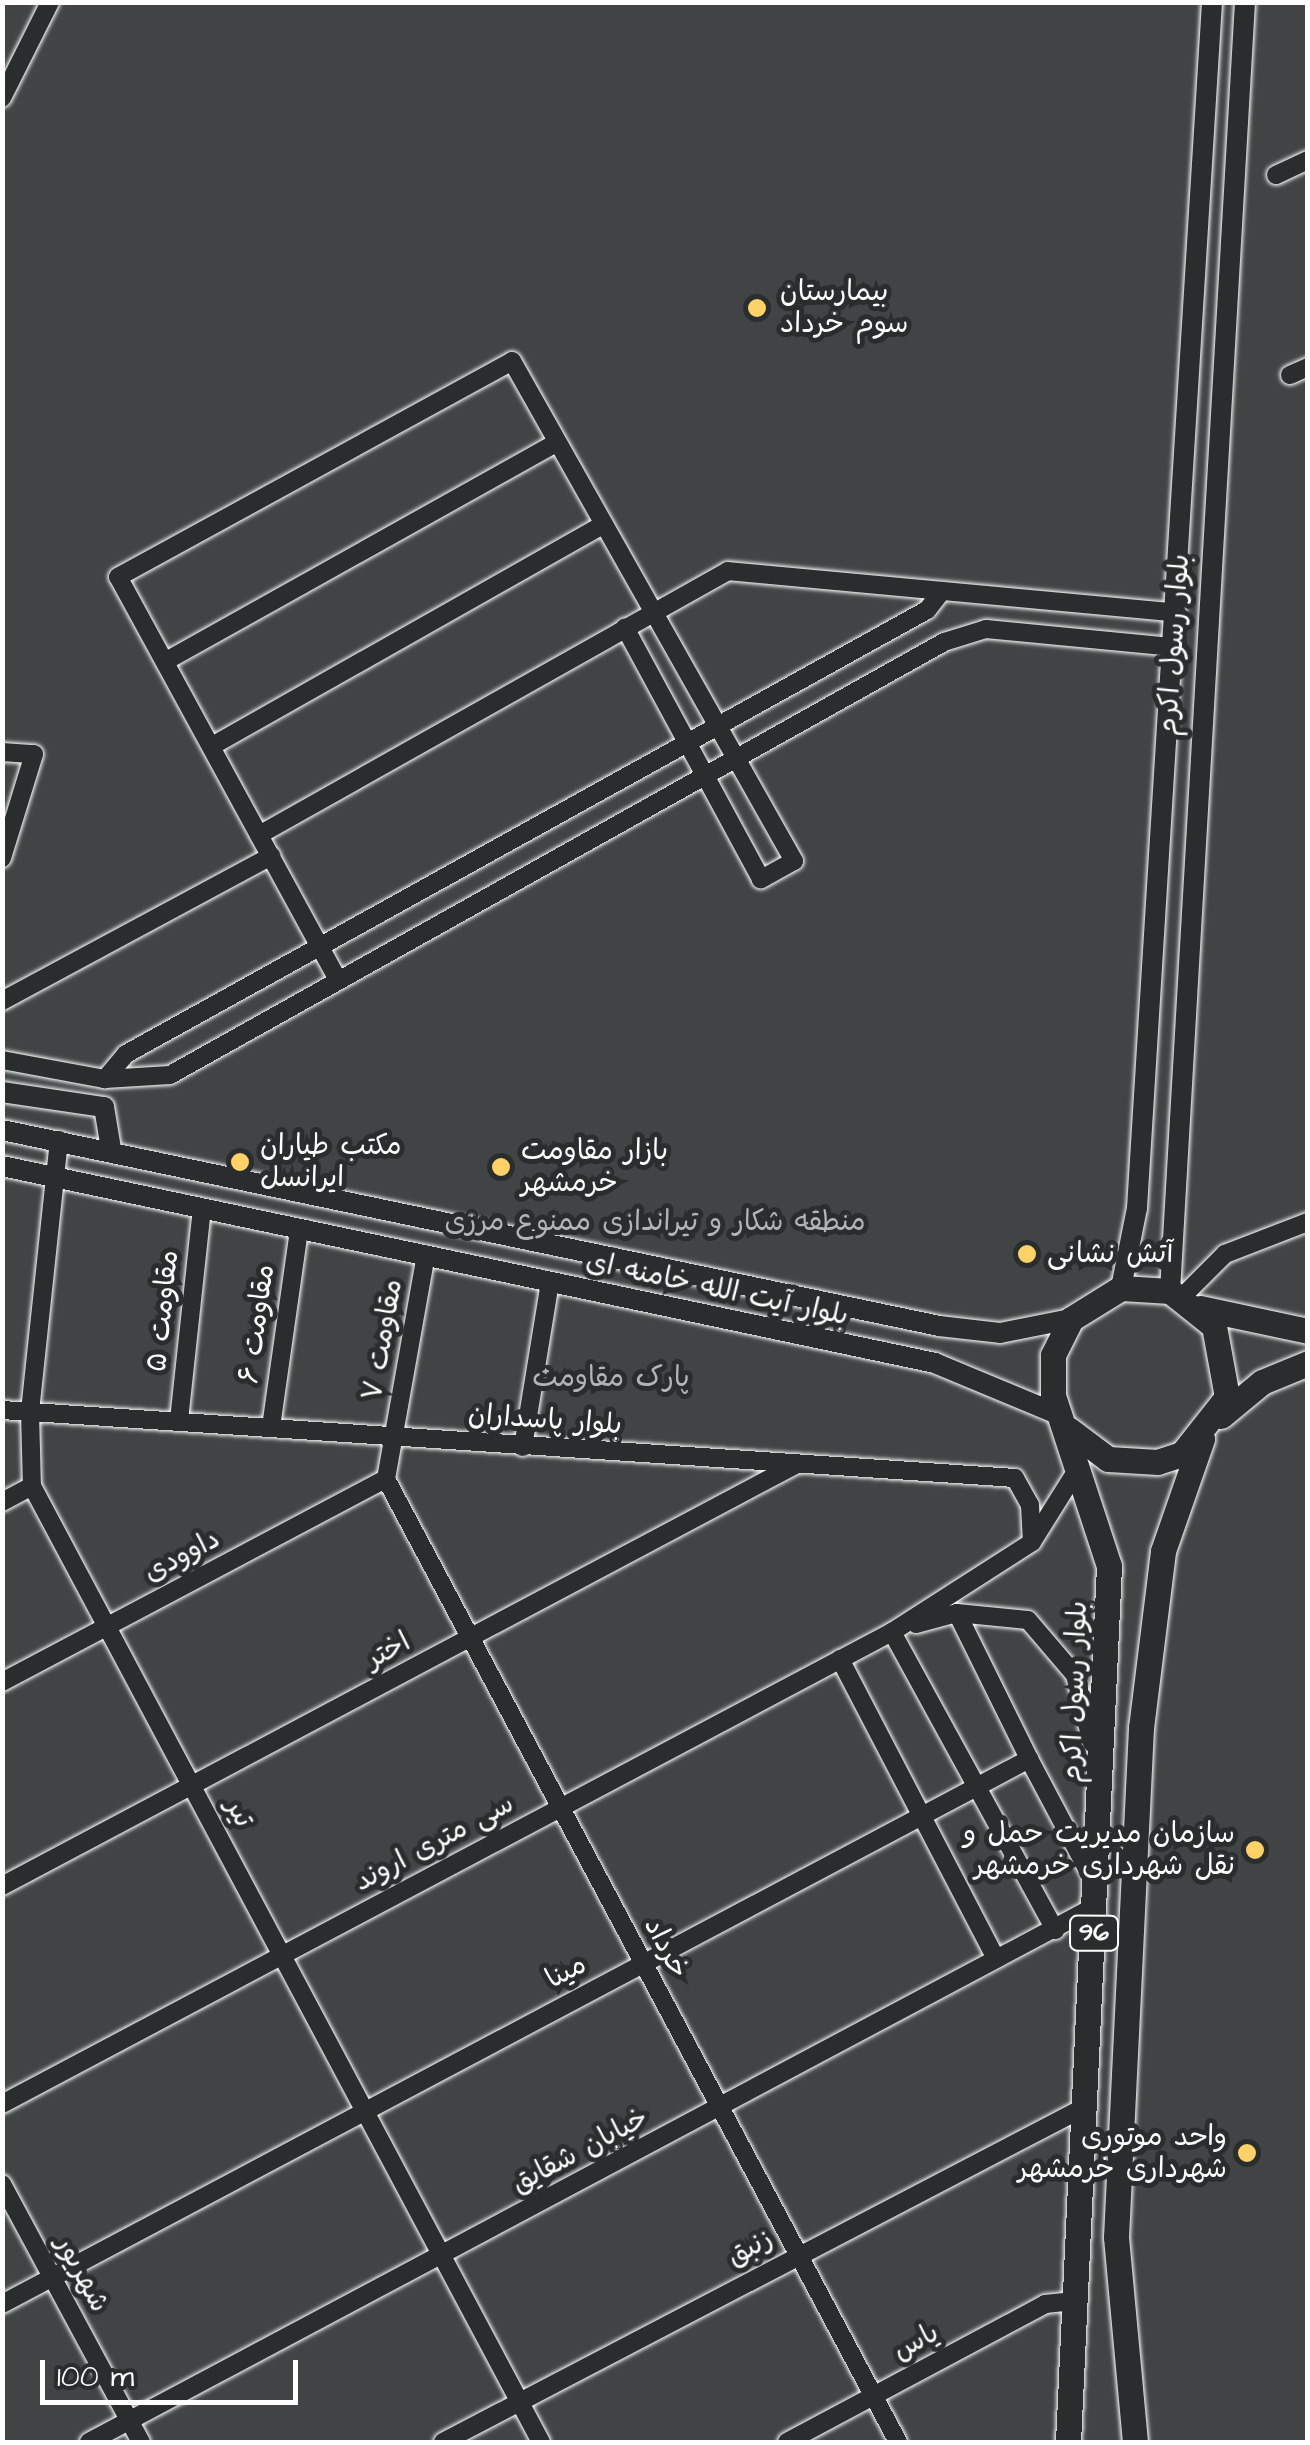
<!DOCTYPE html>
<meta charset="utf-8">
<style>
body{margin:0}
#map{position:relative;width:1310px;height:2445px;overflow:hidden;background:#2a2d2e;font-family:"Architects Daughter","Playpen Sans Arabic",sans-serif}
div>[style]{position:absolute}
.green>*{inset:0;background:#414445}
.roads{filter:drop-shadow(0 0 2px #fff) drop-shadow(0 0 2px #fff)}
.minor>*{height:18px;margin:-9px;padding:0 9px;transform-origin:9px;border-radius:9px;background:#2a2d2e}
.major>*{height:20px;margin:-10px;padding:0 10px;transform-origin:10px;border-radius:10px;background:#2a2d2e}
.highway>*{height:25px;margin:-12.5px;padding:0 12.5px;transform-origin:12.5px;border-radius:12.5px;background:#2a2d2e}
.dots>*{width:28px;height:28px;translate:-50% -50%;box-sizing:border-box;border:5px solid #2a2d2e;border-radius:50%}
span{translate:-50% -50%;white-space:nowrap;text-align:center;line-height:1.15;-webkit-text-stroke:10px #2a2d2e;paint-order:stroke}
.shield-label span{padding:2px 8px;background:#2a2d2e;border:2px solid;border-radius:8px;-webkit-text-stroke-width:0}
.shield-label{font-size:25px;color:#fff;font-weight:700}
.poi-label{font-size:28px;color:#fff}
.left{translate:0 -50%;text-align:left}
.right{translate:-100% -50%;text-align:right}
.street-label{font-size:28px;color:#fff}
.park-label{font-size:28px;color:#b3b4b5}
.frame{position:absolute;inset:0;border:5px solid #fff;pointer-events:none}
.scale{position:absolute;left:40px;top:2360px;width:258px;height:45px;box-sizing:border-box;border:5px solid #fff;border-top:0;padding-left:12px;font-size:30px;line-height:35px;white-space:nowrap;color:#fff;-webkit-text-stroke:8px #2a2d2e;paint-order:stroke}
</style>
<div id="map">
<div class="green">
<i style="clip-path:polygon(3px 3px,1307px 3px,1307px 2442px,3px 2442px)"></i>
</div>
<div class="roads">
<div class="minor">
<i style="left:2px;top:98px;width:107px;rotate:-63.4deg"></i>
<i style="left:1276px;top:175px;width:35px;rotate:-25deg"></i>
<i style="left:1290px;top:375px;width:20px;rotate:-24deg"></i>
<i style="left:942px;top:591px;width:24px;rotate:128deg"></i>
<i style="left:927px;top:610px;width:916px;rotate:151deg"></i>
<i style="left:126px;top:1054px;width:33px;rotate:130deg"></i>
<i style="left:105px;top:1079px;width:65px;rotate:-3.5deg"></i>
<i style="left:170px;top:1075px;width:887px;rotate:-29.22deg"></i>
<i style="left:944px;top:642px;width:44px;rotate:-17.2deg"></i>
<i style="left:986px;top:629px;width:189px;rotate:5.5deg"></i>
<i style="left:166px;top:661px;width:447px;rotate:-29.2deg"></i>
<i style="left:212px;top:746px;width:448px;rotate:-29.5deg"></i>
<i style="left:2px;top:752px;width:32px;rotate:4deg"></i>
<i style="left:34px;top:754px;width:109px;rotate:107.1deg"></i>
<i style="left:259px;top:835px;width:538px;rotate:-29.38deg"></i>
<i style="left:728px;top:571px;width:451px;rotate:5.3deg"></i>
<i style="left:338px;top:980px;width:459px;rotate:-118.6deg"></i>
<i style="left:118px;top:577px;width:449px;rotate:-28.7deg"></i>
<i style="left:512px;top:361px;width:574px;rotate:60.58deg"></i>
<i style="left:794px;top:861px;width:38px;rotate:151deg"></i>
<i style="left:761px;top:879px;width:286px;rotate:-118.4deg"></i>
<i style="left:2px;top:1001px;width:306px;rotate:-28.3deg"></i>
<i style="left:2px;top:1060px;width:105px;rotate:10.5deg"></i>
<i style="left:59px;top:1140px;width:274px;rotate:96.1deg"></i>
<i style="left:30px;top:1412px;width:74px;rotate:88.5deg"></i>
<i style="left:32px;top:1486px;width:1083px;rotate:61.97deg"></i>
<i style="left:1182px;top:1297px;width:61px;rotate:-45deg"></i>
<i style="left:1225px;top:1254px;width:89px;rotate:-21.1deg"></i>
<i style="left:2px;top:1410px;width:1015px;rotate:3.84deg"></i>
<i style="left:1015px;top:1478px;width:31px;rotate:61deg"></i>
<i style="left:1030px;top:1505px;width:37px;rotate:87deg"></i>
<i style="left:179px;top:1420px;width:213px;rotate:-83.8deg"></i>
<i style="left:271px;top:1427px;width:199px;rotate:-81.9deg"></i>
<i style="left:523px;top:1447px;width:167px;rotate:-80.7deg"></i>
<i style="left:386px;top:1479px;width:1091px;rotate:62deg"></i>
<i style="left:386px;top:1479px;width:228px;rotate:-79.9deg"></i>
<i style="left:2px;top:1502px;width:34px;rotate:-28deg"></i>
<i style="left:957px;top:1613px;width:163px;rotate:63.7deg"></i>
<i style="left:916px;top:1624px;width:42px;rotate:-15deg"></i>
<i style="left:957px;top:1613px;width:71px;rotate:5.6deg"></i>
<i style="left:1028px;top:1620px;width:72px;rotate:49.5deg"></i>
<i style="left:1075px;top:1675px;width:70px;rotate:76deg"></i>
<i style="left:892px;top:1632px;width:340px;rotate:61.3deg"></i>
<i style="left:840px;top:1659px;width:338px;rotate:62.5deg"></i>
<i style="left:2px;top:1682px;width:434px;rotate:-27.9deg"></i>
<i style="left:2px;top:1886px;width:900px;rotate:-27.96deg"></i>
<i style="left:2px;top:2104px;width:1007px;rotate:-27.94deg"></i>
<i style="left:892px;top:1632px;width:166px;rotate:-32.7deg"></i>
<i style="left:1032px;top:1542px;width:85px;rotate:-58deg"></i>
<i style="left:2px;top:2184px;width:293px;rotate:61.7deg"></i>
<i style="left:2px;top:2304px;width:1163px;rotate:-27.95deg"></i>
<i style="left:1029px;top:1759px;width:137px;rotate:62.1deg"></i>
<i style="left:89px;top:2442px;width:1141px;rotate:-28.03deg"></i>
<i style="left:443px;top:2442px;width:724px;rotate:-27.56deg"></i>
<i style="left:787px;top:2442px;width:293px;rotate:-28.1deg"></i>
<i style="left:1045px;top:2304px;width:29px;rotate:-6deg"></i>
</div>
<div class="major">
<i style="left:2px;top:1092px;width:103px;rotate:8.4deg"></i>
<i style="left:104px;top:1107px;width:43px;rotate:80.5deg"></i>
<i style="left:2px;top:1130px;width:957px;rotate:11.81deg"></i>
<i style="left:939px;top:1326px;width:61px;rotate:6.5deg"></i>
<i style="left:1000px;top:1333px;width:72px;rotate:-11.2deg"></i>
<i style="left:2px;top:1166px;width:954px;rotate:11.92deg"></i>
<i style="left:935px;top:1363px;width:135px;rotate:22.6deg"></i>
<i style="left:1121px;top:1288px;width:82px;rotate:-78.7deg"></i>
<i style="left:1137px;top:1208px;width:1208px;rotate:-86.44deg"></i>
<i style="left:1170px;top:1291px;width:1291px;rotate:-86.67deg"></i>
</div>
<div class="highway">
<i style="left:1200px;top:1308px;width:110px;rotate:12deg"></i>
<i style="left:1221px;top:1416px;width:53px;rotate:-39.7deg"></i>
<i style="left:1262px;top:1382px;width:50px;rotate:-22.4deg"></i>
<i style="left:1068px;top:2442px;width:877px;rotate:-87.32deg"></i>
<i style="left:1109px;top:1566px;width:179px;rotate:-108.2deg"></i>
<i style="left:1053px;top:1396px;width:41px;rotate:-90deg"></i>
<i style="left:1053px;top:1355px;width:40px;rotate:-63.4deg"></i>
<i style="left:1071px;top:1319px;width:59px;rotate:-31.8deg"></i>
<i style="left:1121px;top:1288px;width:49px;rotate:3.5deg"></i>
<i style="left:1170px;top:1291px;width:56px;rotate:38.5deg"></i>
<i style="left:1214px;top:1326px;width:72px;rotate:79.6deg"></i>
<i style="left:1227px;top:1397px;width:73px;rotate:128.3deg"></i>
<i style="left:1182px;top:1454px;width:25px;rotate:162deg"></i>
<i style="left:1158px;top:1462px;width:50px;rotate:-176.6deg"></i>
<i style="left:1108px;top:1459px;width:50px;rotate:-143.1deg"></i>
<i style="left:1135px;top:2442px;width:206px;rotate:-95.3deg"></i>
<i style="left:1116px;top:2237px;width:510px;rotate:-87.19deg"></i>
<i style="left:1141px;top:1728px;width:178px;rotate:-82.9deg"></i>
<i style="left:1163px;top:1551px;width:119px;rotate:-70.8deg"></i>
</div>
</div>
<div class="dots">
<i style="left:757px;top:308px;background:#ffd166"></i>
<i style="left:240px;top:1162px;background:#ffd166"></i>
<i style="left:501px;top:1167px;background:#ffd166"></i>
<i style="left:1027px;top:1254px;background:#ffd166"></i>
<i style="left:1255px;top:1850px;background:#ffd166"></i>
<i style="left:1247px;top:2153px;background:#ffd166"></i>
</div>
<div class="shield-label">
<span style="left:1094px;top:1933px">96</span>
</div>
<div class="poi-label">
<span class="left" style="left:780px;top:308px">بیمارستان<br>سوم خرداد</span>
<span class="left" style="left:260px;top:1162px">مكتب طياران<br>ايرانسل</span>
<span class="left" style="left:521px;top:1167px">بازار مقاومت<br>خرمشهر</span>
<span class="left" style="left:1047px;top:1254px">آتش نشانی</span>
<span class="right" style="left:1235px;top:1850px">سازمان مدیریت حمل و<br>نقل شهرداری خرمشهر</span>
<span class="right" style="left:1227px;top:2153px">واحد موتوری<br>شهرداری خرمشهر</span>
</div>
<div class="street-label">
<span style="left:1174px;top:645px;rotate:-86deg">بلوار رسول اکرم</span>
<span style="left:717px;top:1289px;rotate:12deg">بلوار آیت الله خامنه ای</span>
<span style="left:163px;top:1311px;rotate:-84deg">مقاومت ۵</span>
<span style="left:257px;top:1324px;rotate:-82deg">مقاومت ۶</span>
<span style="left:383px;top:1340px;rotate:-80deg">مقاومت ۷</span>
<span style="left:545px;top:1420px;rotate:4deg">بلوار پاسداران</span>
<span style="left:182px;top:1556px;rotate:-28deg">داوودی</span>
<span style="left:388px;top:1651px;rotate:-28deg">اختر</span>
<span style="left:1075px;top:1692px;rotate:-88deg">بلوار رسول اکرم</span>
<span style="left:239px;top:1813px;rotate:62deg">تیر</span>
<span style="left:434px;top:1843px;rotate:-28deg">سی متری اروند</span>
<span style="left:666px;top:1948px;rotate:62deg">خرداد</span>
<span style="left:566px;top:1972px;rotate:-28deg">مینا</span>
<span style="left:580px;top:2151px;rotate:-28deg">خیابان شقایق</span>
<span style="left:750px;top:2248px;rotate:-28deg">زنبق</span>
<span style="left:82px;top:2274px;rotate:62deg">شهریور</span>
<span style="left:916px;top:2342px;rotate:-28deg">یاس</span>
</div>
<div class="park-label">
<span style="left:655px;top:1222px">منطقه شکار و تیراندازی ممنوع مرزی</span>
<span style="left:611px;top:1378px">پارک مقاومت</span>
</div>
<div class="frame"></div>
<div class="scale">100 m</div>
</div>
